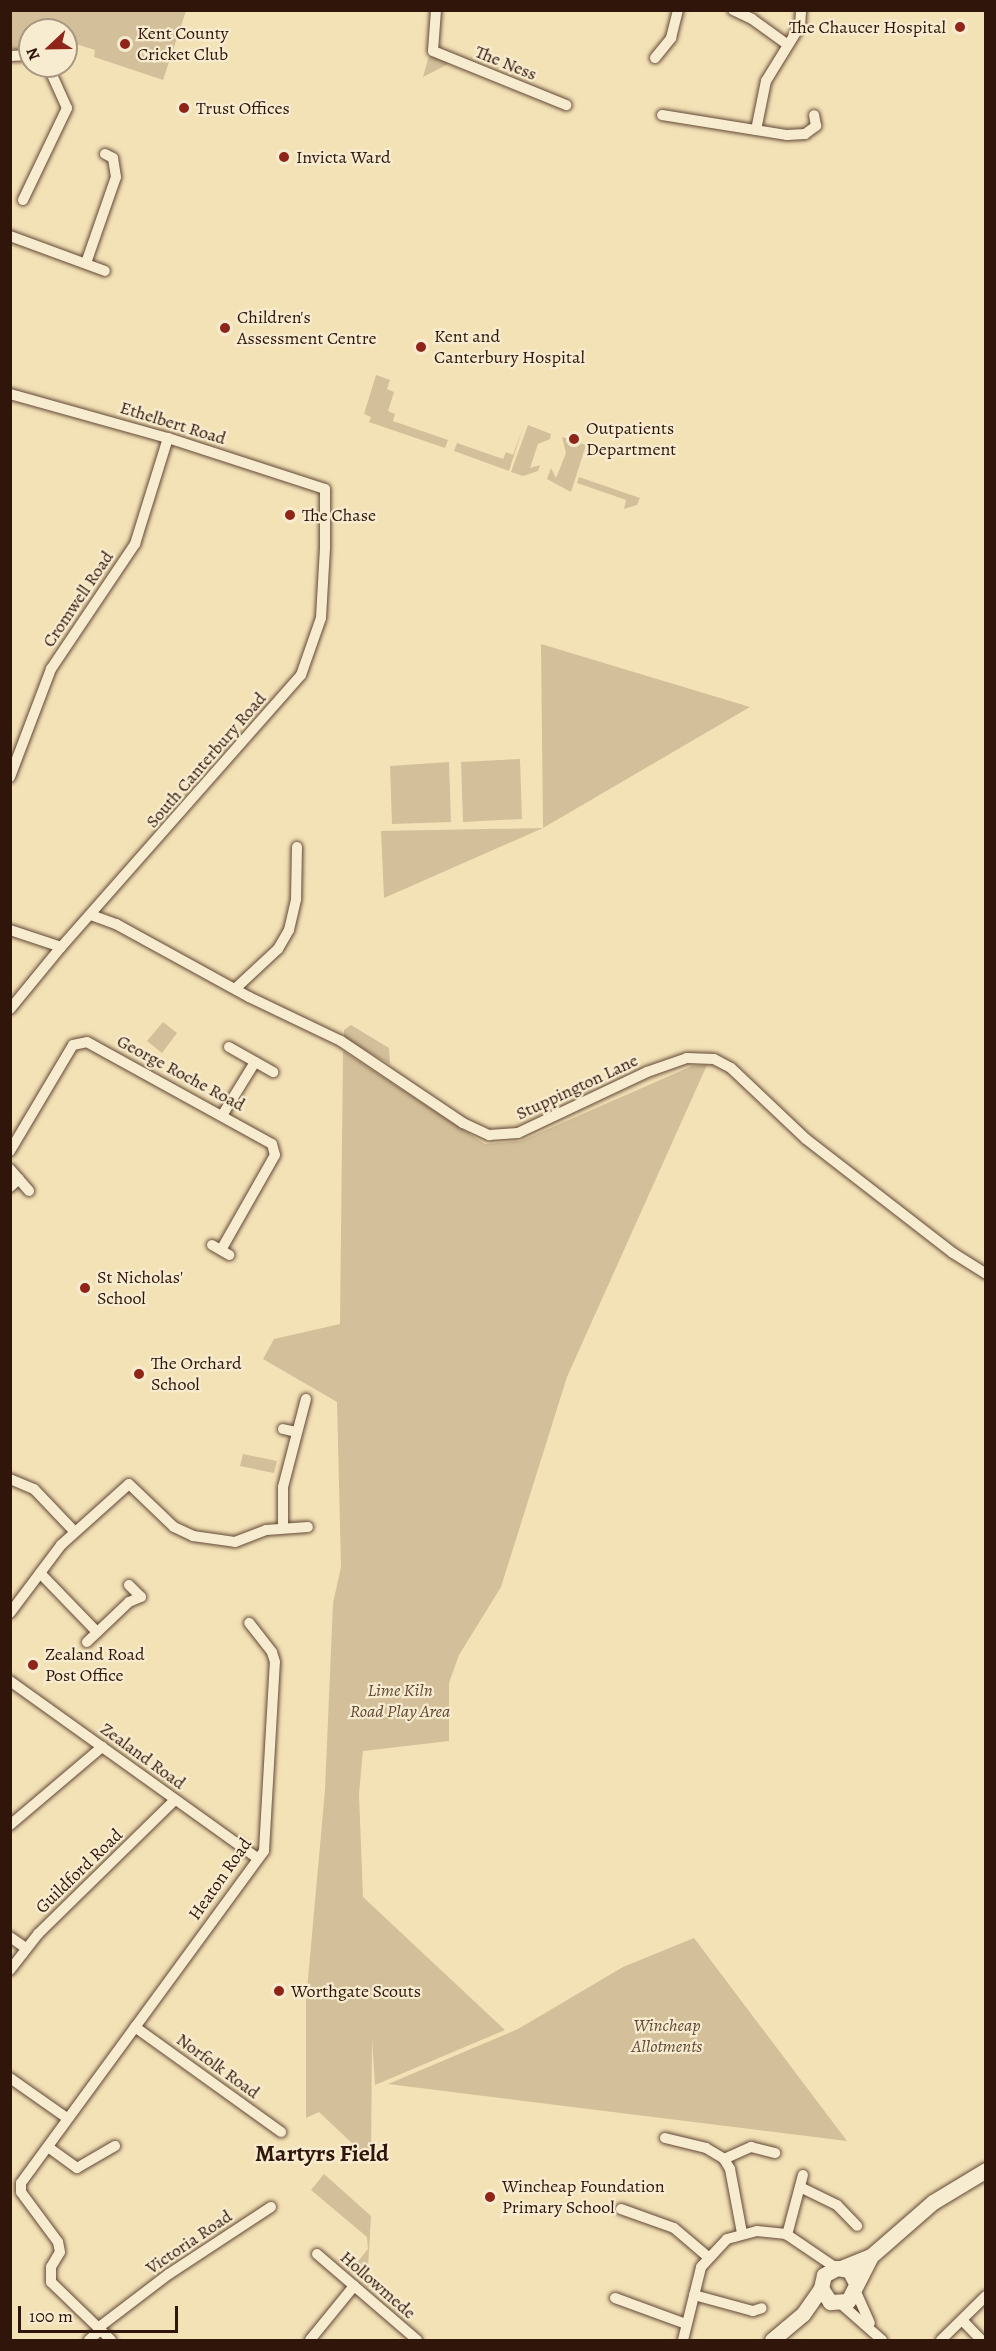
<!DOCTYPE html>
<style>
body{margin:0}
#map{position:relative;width:996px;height:2351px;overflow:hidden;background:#f4e2b7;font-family:Alegreya,serif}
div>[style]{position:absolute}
.green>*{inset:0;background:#d3bf9a}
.roads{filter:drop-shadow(0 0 2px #614836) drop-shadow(0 0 2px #614836)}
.street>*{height:10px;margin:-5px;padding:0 5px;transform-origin:5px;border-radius:5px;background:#f8ecd0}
.secondary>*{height:15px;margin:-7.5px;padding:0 7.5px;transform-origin:7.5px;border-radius:7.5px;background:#f8ecd0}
.dots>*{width:16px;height:16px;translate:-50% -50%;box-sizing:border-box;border:3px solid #f8ecd0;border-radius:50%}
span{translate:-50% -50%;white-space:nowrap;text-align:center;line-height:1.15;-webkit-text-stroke:4.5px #f8ecd0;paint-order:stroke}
.poi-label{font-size:18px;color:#30150b}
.right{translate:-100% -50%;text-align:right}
.left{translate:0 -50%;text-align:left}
.street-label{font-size:18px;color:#30150b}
.park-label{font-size:18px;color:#614836;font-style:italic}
.district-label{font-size:24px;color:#30150b;font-weight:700}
.frame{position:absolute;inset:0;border:12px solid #30150b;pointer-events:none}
.north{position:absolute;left:18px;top:18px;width:60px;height:60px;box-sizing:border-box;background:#f8ecd0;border:2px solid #a89681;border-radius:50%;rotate:248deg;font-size:16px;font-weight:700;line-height:24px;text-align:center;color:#30150b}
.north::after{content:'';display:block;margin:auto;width:21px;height:27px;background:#8f2418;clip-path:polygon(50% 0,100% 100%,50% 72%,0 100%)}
.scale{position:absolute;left:18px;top:2306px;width:160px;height:27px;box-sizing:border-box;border:3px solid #30150b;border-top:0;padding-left:8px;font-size:18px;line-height:21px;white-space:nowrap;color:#30150b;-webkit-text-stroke:4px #f8ecd0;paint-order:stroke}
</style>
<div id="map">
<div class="green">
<i style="clip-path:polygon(10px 11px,186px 11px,163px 80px,94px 57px,95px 50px,66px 41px,66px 30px,30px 30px,30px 47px,20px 51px,11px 48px)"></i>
<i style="clip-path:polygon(433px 51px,456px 60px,423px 77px,428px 59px)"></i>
<i style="clip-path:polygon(376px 375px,390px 380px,387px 389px,394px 392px,388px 411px,395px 414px,393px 421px,448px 440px,445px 448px,369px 422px,371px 417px,364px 414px)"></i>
<i style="clip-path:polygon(524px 424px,509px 471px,454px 451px,457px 443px,503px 459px,506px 452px,513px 455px)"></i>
<i style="clip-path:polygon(528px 425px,551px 434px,550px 439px,538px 444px,530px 468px,540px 465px,538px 471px,523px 476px,511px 472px)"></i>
<i style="clip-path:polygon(562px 437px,586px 445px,571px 492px,547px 479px,551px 468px,556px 478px,566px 453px)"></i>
<i style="clip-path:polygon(579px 477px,640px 498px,637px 505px,624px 509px,626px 500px,577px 483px)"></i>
<i style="clip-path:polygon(541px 644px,750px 707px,543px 828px,384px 898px,381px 831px,543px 828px)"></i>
<i style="clip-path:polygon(520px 759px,522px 819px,463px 822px,461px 762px)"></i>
<i style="clip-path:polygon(449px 762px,451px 822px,392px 824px,390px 766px)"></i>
<i style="clip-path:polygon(163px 1022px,177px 1033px,162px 1053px,147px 1041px)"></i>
<i style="clip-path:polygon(351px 1025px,389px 1048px,390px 1064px,344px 1038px,344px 1030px)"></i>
<i style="clip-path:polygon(343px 1051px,485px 1144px,521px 1141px,692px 1066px,707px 1065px,567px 1377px,501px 1587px,459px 1655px,449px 1683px,449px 1741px,363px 1751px,359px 1794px,363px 1897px,505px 2030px,375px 2085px,372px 2039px,371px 2161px,319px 2112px,306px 2118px,306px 2001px,325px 1790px,333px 1603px,341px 1567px,337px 1402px,263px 1359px,274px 1339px,340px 1324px)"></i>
<i style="clip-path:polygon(243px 1454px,277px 1461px,274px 1473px,240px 1466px)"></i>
<i style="clip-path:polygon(694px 1938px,847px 2141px,388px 2084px,518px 2029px,623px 1967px)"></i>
<i style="clip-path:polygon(324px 2174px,371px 2216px,367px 2285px,350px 2271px,368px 2249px,367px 2237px,311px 2190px)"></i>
</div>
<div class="roads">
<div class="street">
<i style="left:436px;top:10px;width:41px;rotate:94.2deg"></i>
<i style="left:433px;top:51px;width:144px;rotate:22.1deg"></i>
<i style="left:733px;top:10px;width:21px;rotate:25deg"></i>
<i style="left:752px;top:19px;width:44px;rotate:35.8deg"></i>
<i style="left:66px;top:40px;width:1px;rotate:-45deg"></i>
<i style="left:10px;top:56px;width:20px;rotate:-3deg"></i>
<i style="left:655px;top:58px;width:26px;rotate:-51deg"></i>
<i style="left:671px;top:38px;width:29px;rotate:-76deg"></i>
<i style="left:662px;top:115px;width:127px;rotate:9.1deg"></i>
<i style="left:787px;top:135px;width:18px;rotate:-3deg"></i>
<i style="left:805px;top:134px;width:14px;rotate:-36deg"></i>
<i style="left:816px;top:126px;width:11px;rotate:-100deg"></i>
<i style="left:756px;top:130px;width:50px;rotate:-78.5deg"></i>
<i style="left:766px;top:81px;width:65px;rotate:-58.3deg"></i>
<i style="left:800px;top:26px;width:16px;rotate:-86deg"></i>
<i style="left:23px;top:200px;width:102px;rotate:-64.4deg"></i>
<i style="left:67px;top:108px;width:46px;rotate:-114.3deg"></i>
<i style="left:10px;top:236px;width:101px;rotate:20.2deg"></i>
<i style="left:86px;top:263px;width:91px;rotate:-70.8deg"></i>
<i style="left:116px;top:177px;width:19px;rotate:-99deg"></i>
<i style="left:113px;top:158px;width:9px;rotate:-153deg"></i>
<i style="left:10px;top:394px;width:164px;rotate:15.6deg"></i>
<i style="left:168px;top:438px;width:165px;rotate:18deg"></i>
<i style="left:325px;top:489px;width:59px;rotate:90deg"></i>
<i style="left:325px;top:548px;width:70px;rotate:93.3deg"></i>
<i style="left:321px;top:618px;width:60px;rotate:109.3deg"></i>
<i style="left:301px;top:675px;width:363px;rotate:131.4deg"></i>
<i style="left:61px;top:947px;width:80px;rotate:129.4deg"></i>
<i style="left:10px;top:777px;width:116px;rotate:-69.2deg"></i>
<i style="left:51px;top:669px;width:151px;rotate:-56.1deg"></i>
<i style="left:135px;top:544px;width:111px;rotate:-72.7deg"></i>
<i style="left:91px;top:915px;width:27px;rotate:20deg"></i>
<i style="left:116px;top:924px;width:152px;rotate:28.8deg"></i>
<i style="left:249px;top:997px;width:102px;rotate:25.6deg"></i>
<i style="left:341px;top:1041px;width:147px;rotate:33.9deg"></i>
<i style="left:463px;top:1123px;width:29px;rotate:25deg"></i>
<i style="left:489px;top:1135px;width:29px;rotate:-4deg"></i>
<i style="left:518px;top:1133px;width:143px;rotate:-25.3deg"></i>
<i style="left:647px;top:1072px;width:42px;rotate:-19.3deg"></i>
<i style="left:687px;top:1058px;width:27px;rotate:2deg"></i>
<i style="left:714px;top:1059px;width:19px;rotate:28deg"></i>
<i style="left:731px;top:1068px;width:103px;rotate:43.4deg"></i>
<i style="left:806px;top:1139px;width:186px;rotate:37.8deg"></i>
<i style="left:953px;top:1253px;width:39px;rotate:32deg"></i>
<i style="left:10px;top:930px;width:54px;rotate:18.4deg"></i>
<i style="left:236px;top:988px;width:57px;rotate:-42.9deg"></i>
<i style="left:278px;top:949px;width:22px;rotate:-60deg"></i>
<i style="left:289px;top:930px;width:32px;rotate:-77deg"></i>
<i style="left:296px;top:899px;width:52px;rotate:-88.9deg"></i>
<i style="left:229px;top:1047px;width:51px;rotate:29.6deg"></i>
<i style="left:223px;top:1114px;width:61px;rotate:-58.4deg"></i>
<i style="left:10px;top:1151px;width:123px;rotate:-59.3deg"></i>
<i style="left:73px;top:1045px;width:14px;rotate:-12deg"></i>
<i style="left:87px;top:1042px;width:211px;rotate:28.9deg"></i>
<i style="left:272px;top:1144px;width:11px;rotate:75deg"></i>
<i style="left:275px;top:1155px;width:109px;rotate:119.6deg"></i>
<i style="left:10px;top:1169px;width:29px;rotate:49deg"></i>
<i style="left:10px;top:1187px;width:12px;rotate:-42deg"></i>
<i style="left:212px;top:1245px;width:20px;rotate:30deg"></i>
<i style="left:283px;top:1429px;width:13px;rotate:13deg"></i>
<i style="left:10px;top:1479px;width:26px;rotate:23deg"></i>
<i style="left:34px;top:1489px;width:59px;rotate:46.4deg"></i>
<i style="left:283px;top:1528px;width:41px;rotate:-90deg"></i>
<i style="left:283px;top:1487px;width:91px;rotate:-75.4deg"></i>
<i style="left:40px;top:1573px;width:82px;rotate:46deg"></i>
<i style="left:10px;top:1613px;width:85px;rotate:-53.1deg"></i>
<i style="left:61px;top:1545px;width:91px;rotate:-41.9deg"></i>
<i style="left:129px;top:1484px;width:62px;rotate:43.7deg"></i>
<i style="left:174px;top:1527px;width:21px;rotate:25deg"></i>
<i style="left:193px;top:1536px;width:42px;rotate:8.1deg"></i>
<i style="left:235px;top:1542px;width:33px;rotate:-21deg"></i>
<i style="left:266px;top:1530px;width:42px;rotate:-4.1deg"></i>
<i style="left:87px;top:1642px;width:58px;rotate:-43.6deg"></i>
<i style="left:129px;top:1602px;width:13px;rotate:-23deg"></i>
<i style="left:141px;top:1597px;width:17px;rotate:-135deg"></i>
<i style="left:10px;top:1681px;width:304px;rotate:35.6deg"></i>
<i style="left:10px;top:1825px;width:121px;rotate:-40.3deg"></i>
<i style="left:10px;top:1937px;width:19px;rotate:35deg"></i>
<i style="left:10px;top:1970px;width:46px;rotate:-52.1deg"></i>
<i style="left:38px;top:1934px;width:192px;rotate:-44.4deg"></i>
<i style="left:135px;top:2027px;width:180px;rotate:35.7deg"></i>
<i style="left:10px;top:2078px;width:70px;rotate:35.1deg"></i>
<i style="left:665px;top:2138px;width:42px;rotate:13.7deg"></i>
<i style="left:706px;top:2148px;width:21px;rotate:31deg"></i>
<i style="left:724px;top:2159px;width:12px;rotate:59deg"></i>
<i style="left:730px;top:2169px;width:65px;rotate:79.4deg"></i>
<i style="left:48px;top:2147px;width:36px;rotate:36deg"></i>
<i style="left:77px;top:2168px;width:44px;rotate:-30.1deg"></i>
<i style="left:724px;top:2159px;width:30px;rotate:-24deg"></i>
<i style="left:751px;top:2147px;width:25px;rotate:14deg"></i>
<i style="left:800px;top:2187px;width:41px;rotate:25.9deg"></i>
<i style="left:837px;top:2205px;width:29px;rotate:46deg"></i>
<i style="left:621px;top:2209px;width:56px;rotate:19.7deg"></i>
<i style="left:674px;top:2228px;width:43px;rotate:40.3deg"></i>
<i style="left:787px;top:2235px;width:62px;rotate:-75.1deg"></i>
<i style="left:317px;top:2254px;width:132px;rotate:40.7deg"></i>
<i style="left:856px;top:2292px;width:34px;rotate:66deg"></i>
<i style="left:694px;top:2295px;width:61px;rotate:15.2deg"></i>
<i style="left:753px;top:2311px;width:9px;rotate:-18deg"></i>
<i style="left:615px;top:2298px;width:76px;rotate:20.1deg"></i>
<i style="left:840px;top:2303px;width:56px;rotate:41.4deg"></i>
<i style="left:962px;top:2320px;width:28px;rotate:46deg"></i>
<i style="left:98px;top:2328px;width:89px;rotate:-37.3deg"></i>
<i style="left:169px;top:2274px;width:122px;rotate:-33.3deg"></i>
<i style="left:89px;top:2340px;width:15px;rotate:-42deg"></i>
<i style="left:111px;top:2340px;width:83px;rotate:-136deg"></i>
<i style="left:51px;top:2282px;width:15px;rotate:-90deg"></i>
<i style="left:51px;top:2267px;width:17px;rotate:-59deg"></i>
<i style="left:60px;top:2252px;width:10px;rotate:-101deg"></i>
<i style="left:58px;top:2242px;width:62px;rotate:-126.5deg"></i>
<i style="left:21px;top:2192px;width:9px;rotate:-90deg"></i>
<i style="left:21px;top:2183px;width:411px;rotate:-53.8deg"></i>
<i style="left:264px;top:1851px;width:189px;rotate:-86.7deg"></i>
<i style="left:275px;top:1662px;width:10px;rotate:-107deg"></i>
<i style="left:272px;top:1652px;width:37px;rotate:-128deg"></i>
<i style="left:310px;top:2340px;width:70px;rotate:-50.8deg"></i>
<i style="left:683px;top:2340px;width:75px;rotate:-76.1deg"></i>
<i style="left:701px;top:2267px;width:38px;rotate:-47deg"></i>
<i style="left:727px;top:2239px;width:31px;rotate:-15deg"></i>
<i style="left:757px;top:2231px;width:29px;rotate:6deg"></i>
<i style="left:786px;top:2234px;width:60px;rotate:34.2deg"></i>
<i style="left:941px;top:2340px;width:63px;rotate:-44.4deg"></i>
</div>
<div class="secondary">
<i style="left:841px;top:2268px;width:32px;rotate:-22deg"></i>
<i style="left:871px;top:2256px;width:82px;rotate:-41.1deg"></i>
<i style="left:933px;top:2202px;width:62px;rotate:-31.1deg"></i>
<i style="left:856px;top:2283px;width:15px;rotate:-118deg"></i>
<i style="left:849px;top:2270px;width:12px;rotate:-171deg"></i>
<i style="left:837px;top:2268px;width:15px;rotate:152deg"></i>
<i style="left:824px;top:2275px;width:13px;rotate:103deg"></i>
<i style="left:821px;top:2288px;width:17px;rotate:57deg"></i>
<i style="left:830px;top:2302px;width:18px;rotate:-3deg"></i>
<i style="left:848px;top:2301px;width:51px;rotate:-62.9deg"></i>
<i style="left:772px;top:2340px;width:40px;rotate:-40deg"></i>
<i style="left:803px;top:2314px;width:32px;rotate:-55deg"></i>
</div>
</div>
<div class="dots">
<i style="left:960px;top:27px;background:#8f2418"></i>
<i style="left:125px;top:44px;background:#8f2418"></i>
<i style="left:184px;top:108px;background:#8f2418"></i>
<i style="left:284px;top:157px;background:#8f2418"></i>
<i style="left:225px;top:328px;background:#8f2418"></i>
<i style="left:421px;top:347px;background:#8f2418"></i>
<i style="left:574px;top:439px;background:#8f2418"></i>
<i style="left:290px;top:515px;background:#8f2418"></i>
<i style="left:85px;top:1288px;background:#8f2418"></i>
<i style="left:139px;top:1374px;background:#8f2418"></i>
<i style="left:33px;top:1665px;background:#8f2418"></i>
<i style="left:279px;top:1991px;background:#8f2418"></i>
<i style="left:490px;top:2197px;background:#8f2418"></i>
</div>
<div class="poi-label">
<span class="right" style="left:946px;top:27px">The Chaucer Hospital</span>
<span class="left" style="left:137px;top:44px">Kent County<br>Cricket Club</span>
<span class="left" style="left:196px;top:108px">Trust Offices</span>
<span class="left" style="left:296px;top:157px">Invicta Ward</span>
<span class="left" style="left:237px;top:328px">Children's<br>Assessment Centre</span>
<span class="left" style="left:434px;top:347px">Kent and<br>Canterbury Hospital</span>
<span class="left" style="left:586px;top:439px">Outpatients<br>Department</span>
<span class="left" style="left:302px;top:515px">The Chase</span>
<span class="left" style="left:97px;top:1288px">St Nicholas'<br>School</span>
<span class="left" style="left:151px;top:1374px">The Orchard<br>School</span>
<span class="left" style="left:45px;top:1665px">Zealand Road<br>Post Office</span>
<span class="left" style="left:291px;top:1991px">Worthgate Scouts</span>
<span class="left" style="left:502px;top:2197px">Wincheap Foundation<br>Primary School</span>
</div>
<div class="street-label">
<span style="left:506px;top:63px;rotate:22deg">The Ness</span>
<span style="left:173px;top:423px;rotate:17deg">Ethelbert Road</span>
<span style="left:78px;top:599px;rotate:-56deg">Cromwell Road</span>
<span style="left:206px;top:760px;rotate:-49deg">South Canterbury Road</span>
<span style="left:181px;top:1073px;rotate:28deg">George Roche Road</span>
<span style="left:577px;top:1087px;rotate:-25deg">Stuppington Lane</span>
<span style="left:143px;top:1756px;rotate:36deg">Zealand Road</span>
<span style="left:79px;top:1871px;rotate:-44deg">Guildford Road</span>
<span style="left:220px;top:1879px;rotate:-55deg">Heaton Road</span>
<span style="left:218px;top:2066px;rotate:36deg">Norfolk Road</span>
<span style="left:189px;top:2242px;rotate:-34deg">Victoria Road</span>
<span style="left:378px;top:2285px;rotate:41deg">Hollowmede</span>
</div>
<div class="park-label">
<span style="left:400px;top:1701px">Lime Kiln<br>Road Play Area</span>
<span style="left:667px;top:2036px">Wincheap<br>Allotments</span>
</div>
<div class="district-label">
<span style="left:322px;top:2154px">Martyrs Field</span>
</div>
<div class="frame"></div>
<div class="north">N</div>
<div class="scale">100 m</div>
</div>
